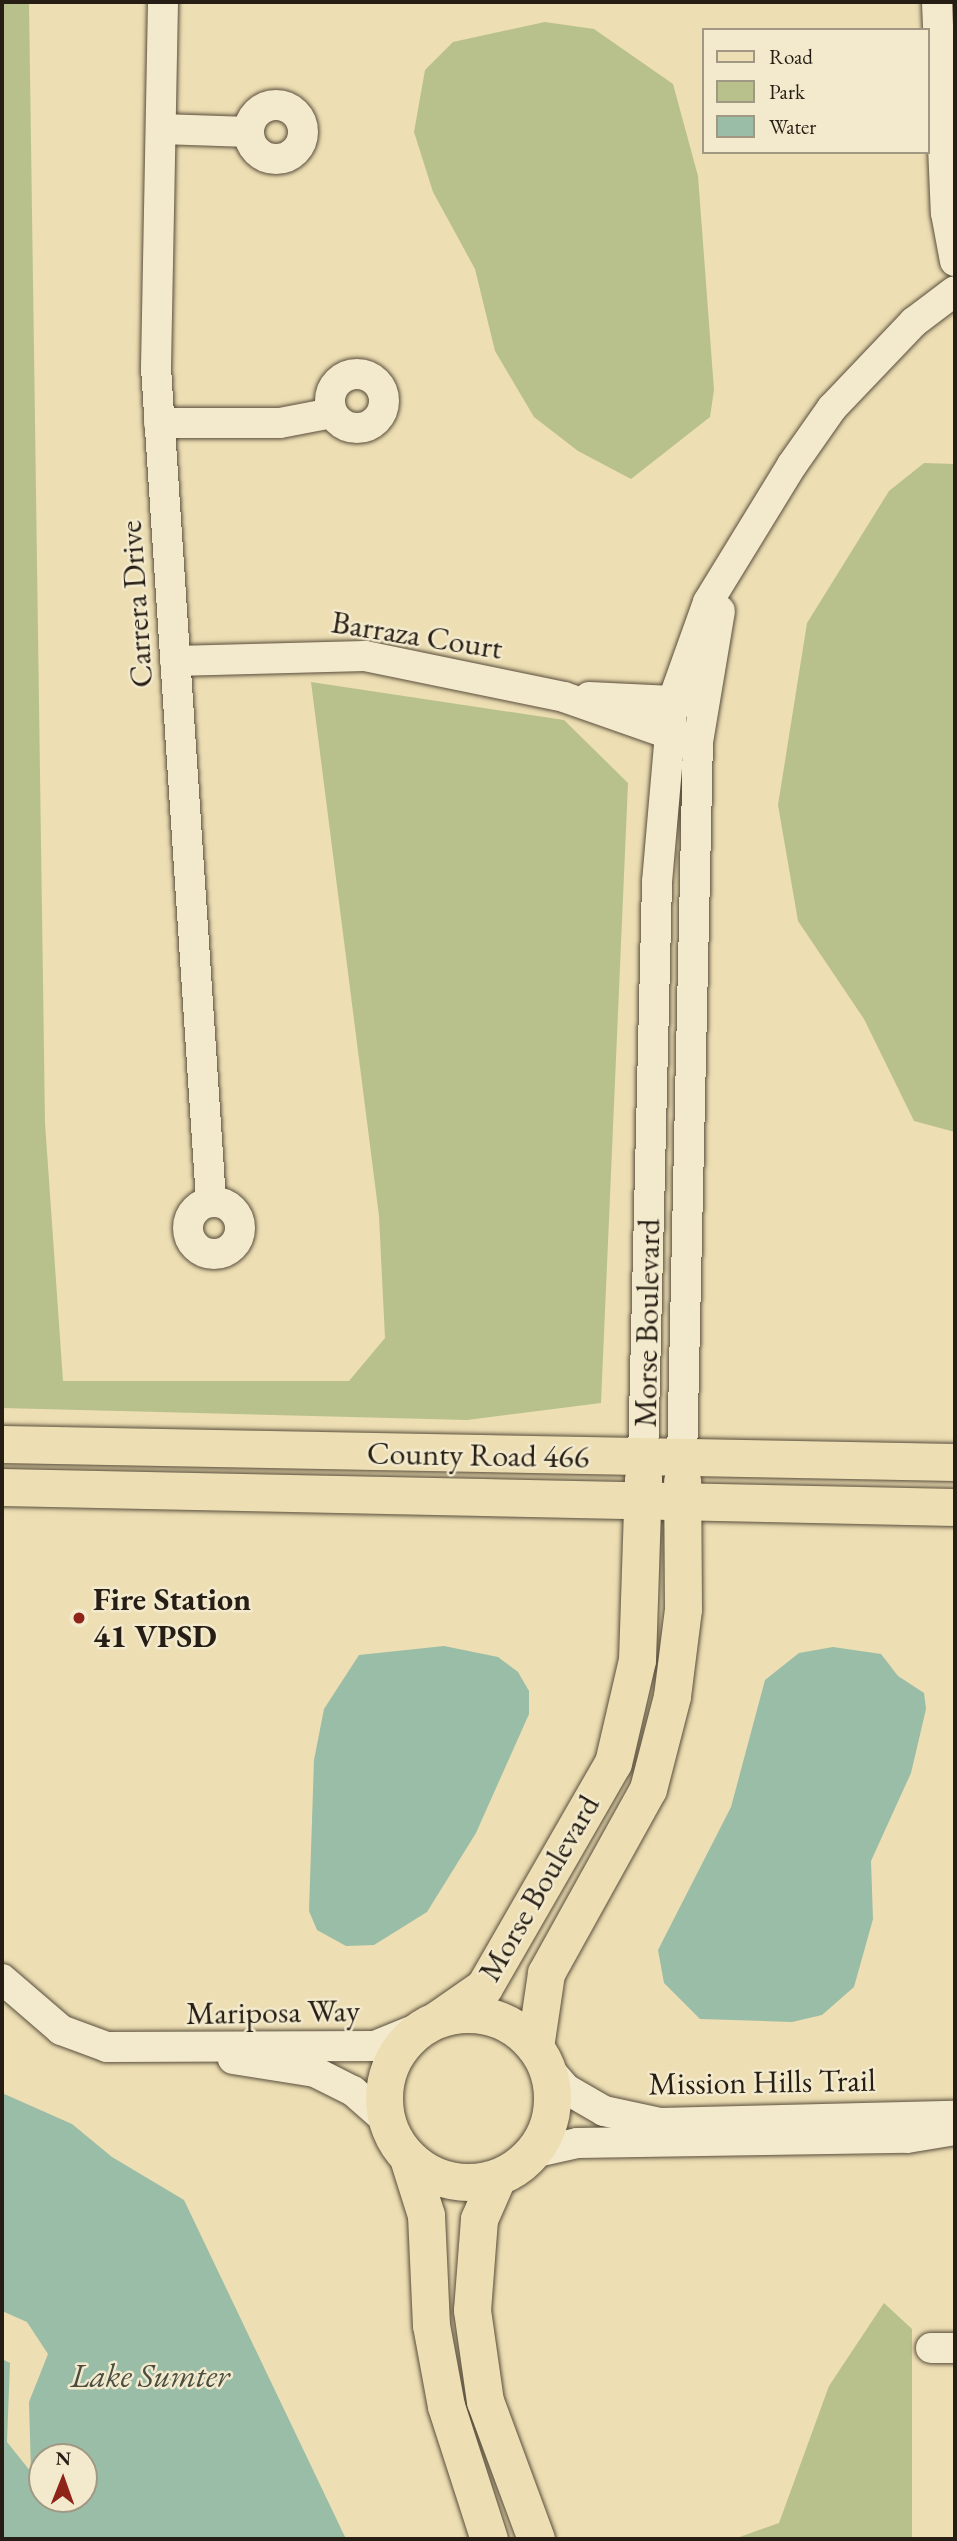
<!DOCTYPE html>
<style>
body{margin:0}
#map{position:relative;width:957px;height:2541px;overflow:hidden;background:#eddeb3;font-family:"EB Garamond",serif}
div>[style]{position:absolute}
.green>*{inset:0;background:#b8c18c}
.water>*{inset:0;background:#9abda7}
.roads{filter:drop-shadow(0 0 2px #584e3c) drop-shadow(0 0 2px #584e3c)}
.minor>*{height:30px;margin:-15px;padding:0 15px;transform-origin:15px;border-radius:15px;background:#f3eace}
.minor>.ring{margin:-15px;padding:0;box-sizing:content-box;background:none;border:30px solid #f3eace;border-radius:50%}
.major>*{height:37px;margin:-18.5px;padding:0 18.5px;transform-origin:18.5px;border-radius:18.5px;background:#eddeb3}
.major>.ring{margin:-18.5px;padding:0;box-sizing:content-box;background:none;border:37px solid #eddeb3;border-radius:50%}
.dots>*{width:19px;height:19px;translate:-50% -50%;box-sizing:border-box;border:4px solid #f3eace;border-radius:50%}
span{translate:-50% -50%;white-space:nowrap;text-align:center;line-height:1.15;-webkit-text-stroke:5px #f3eace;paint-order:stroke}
.street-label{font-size:32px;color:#261e14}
.poi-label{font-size:32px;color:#261e14;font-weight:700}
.left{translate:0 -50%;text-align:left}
.water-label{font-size:33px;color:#494e40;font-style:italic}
.frame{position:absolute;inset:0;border:4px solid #261e14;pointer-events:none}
.legend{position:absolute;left:702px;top:28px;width:228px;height:126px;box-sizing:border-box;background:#f3eace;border:2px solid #a19884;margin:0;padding:9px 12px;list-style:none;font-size:21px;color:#261e14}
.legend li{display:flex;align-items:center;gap:14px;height:35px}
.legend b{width:35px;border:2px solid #a19884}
.north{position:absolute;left:28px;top:2443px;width:70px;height:70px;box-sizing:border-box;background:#f3eace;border:2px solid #a19884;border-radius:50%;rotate:1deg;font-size:19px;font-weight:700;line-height:28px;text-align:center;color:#261e14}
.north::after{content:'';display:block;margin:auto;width:24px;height:32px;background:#8f2418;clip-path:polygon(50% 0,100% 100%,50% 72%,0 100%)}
</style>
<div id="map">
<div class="green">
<i style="clip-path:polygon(2px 2px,29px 2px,45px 1123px,63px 1381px,349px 1381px,385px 1338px,379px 1216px,311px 682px,564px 720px,628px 783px,601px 1403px,467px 1420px,2px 1408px)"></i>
<i style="clip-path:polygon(545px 22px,594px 29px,673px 84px,698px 176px,714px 390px,710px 417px,631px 479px,578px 451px,534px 417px,495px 351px,475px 269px,433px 192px,414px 132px,425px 70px,453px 42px)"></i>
<i style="clip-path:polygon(924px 463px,955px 464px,955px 1132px,914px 1121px,864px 1019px,798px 921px,778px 805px,807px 623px,889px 491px)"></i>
<i style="clip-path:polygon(884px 2303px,912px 2329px,912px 2539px,734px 2539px,779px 2523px,829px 2386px)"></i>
</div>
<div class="water">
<i style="clip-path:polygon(444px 1646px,498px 1657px,518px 1672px,529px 1691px,529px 1714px,476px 1833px,427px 1912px,374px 1945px,346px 1946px,317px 1930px,309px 1911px,314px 1760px,324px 1709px,359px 1655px)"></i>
<i style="clip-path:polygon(833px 1647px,881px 1654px,898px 1676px,924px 1693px,926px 1709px,911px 1773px,871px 1861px,873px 1919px,854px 1987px,822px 2015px,792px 2022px,700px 2019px,664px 1983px,658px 1950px,731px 1807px,765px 1680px,799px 1653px)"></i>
<i style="clip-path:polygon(evenodd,2px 2093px,72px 2124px,112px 2157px,184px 2200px,346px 2539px,2px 2539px,2px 2359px,10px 2363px,7px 2442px,31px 2472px,29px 2402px,48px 2354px,27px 2322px,2px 2311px,2px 2093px,84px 2457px,84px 2499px,42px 2499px,42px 2457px,84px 2457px)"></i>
</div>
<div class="roads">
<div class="minor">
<i style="left:163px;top:2px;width:366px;rotate:91.1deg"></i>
<i style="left:156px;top:368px;width:835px;rotate:86.22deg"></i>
<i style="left:937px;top:2px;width:211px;rotate:87.6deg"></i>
<i style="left:946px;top:213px;width:49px;rotate:79.4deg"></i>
<i class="ring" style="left:249px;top:105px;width:24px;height:24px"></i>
<i style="left:161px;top:129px;width:88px;rotate:2deg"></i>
<i class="ring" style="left:330px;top:374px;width:24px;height:24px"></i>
<i style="left:159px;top:423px;width:121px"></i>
<i style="left:280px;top:423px;width:53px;rotate:-10.9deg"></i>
<i style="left:175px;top:661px;width:190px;rotate:-1.5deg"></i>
<i style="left:365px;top:656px;width:203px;rotate:11.6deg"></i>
<i style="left:564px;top:697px;width:127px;rotate:19.3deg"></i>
<i style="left:589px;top:697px;width:104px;rotate:2.8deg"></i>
<i class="ring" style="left:188px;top:1202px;width:22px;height:22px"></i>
<i style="left:643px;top:1459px;width:577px;rotate:-88.61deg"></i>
<i style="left:657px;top:882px;width:183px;rotate:-85deg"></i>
<i style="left:673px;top:700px;width:104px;rotate:-70.3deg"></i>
<i style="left:708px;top:602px;width:161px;rotate:-58.5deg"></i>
<i style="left:792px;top:465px;width:70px;rotate:-54.9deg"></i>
<i style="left:832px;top:408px;width:119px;rotate:-46.4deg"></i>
<i style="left:914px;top:322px;width:51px;rotate:-37.1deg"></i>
<i style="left:682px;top:1461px;width:719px;rotate:-88.73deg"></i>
<i style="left:698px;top:742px;width:133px;rotate:-80.5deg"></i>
<i style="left:2px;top:1979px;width:78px;rotate:40.8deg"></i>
<i style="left:61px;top:2030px;width:49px;rotate:20.3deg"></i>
<i style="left:107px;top:2047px;width:268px;rotate:-0.2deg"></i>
<i style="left:375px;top:2046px;width:53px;rotate:-22.2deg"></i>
<i style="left:233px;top:2059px;width:83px;rotate:9deg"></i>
<i style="left:315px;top:2072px;width:42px;rotate:26.6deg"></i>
<i style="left:353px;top:2091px;width:44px;rotate:41.3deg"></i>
<i style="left:546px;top:2066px;width:30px;rotate:49deg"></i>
<i style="left:566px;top:2089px;width:44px;rotate:30.1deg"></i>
<i style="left:604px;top:2111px;width:57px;rotate:12.1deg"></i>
<i style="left:660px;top:2123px;width:295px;rotate:-1.4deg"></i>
<i style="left:532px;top:2153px;width:46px;rotate:-12.5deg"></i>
<i style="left:577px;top:2143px;width:330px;rotate:-0.9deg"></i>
<i style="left:907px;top:2138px;width:49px;rotate:-9.5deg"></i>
<i style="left:931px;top:2348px;width:24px"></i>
</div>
<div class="major">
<i style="left:2px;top:1444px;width:953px;rotate:1.08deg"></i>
<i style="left:2px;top:1487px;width:953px;rotate:1.2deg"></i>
<i class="ring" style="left:384px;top:2014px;width:131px;height:131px"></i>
<i style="left:438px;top:2019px;width:56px;rotate:-34.8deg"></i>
<i style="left:484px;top:1987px;width:258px;rotate:-60.1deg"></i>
<i style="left:613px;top:1763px;width:106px;rotate:-76.9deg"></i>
<i style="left:637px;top:1660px;width:182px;rotate:-88.1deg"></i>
<i style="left:535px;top:2047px;width:75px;rotate:-81.5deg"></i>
<i style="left:546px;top:1973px;width:210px;rotate:-61deg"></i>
<i style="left:648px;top:1789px;width:96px;rotate:-75.5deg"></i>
<i style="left:672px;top:1696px;width:88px;rotate:-82.8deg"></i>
<i style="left:683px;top:1609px;width:128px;rotate:-90.4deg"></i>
<i style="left:408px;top:2158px;width:60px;rotate:72.5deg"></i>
<i style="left:426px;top:2215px;width:110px;rotate:87.4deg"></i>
<i style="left:431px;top:2325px;width:82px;rotate:79.5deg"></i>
<i style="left:446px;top:2406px;width:140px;rotate:72.1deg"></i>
<i style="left:497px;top:2178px;width:45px;rotate:113.7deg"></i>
<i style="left:479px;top:2219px;width:91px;rotate:94.4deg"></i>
<i style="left:472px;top:2310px;width:92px;rotate:81.9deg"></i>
<i style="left:485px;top:2401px;width:147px;rotate:69.7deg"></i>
</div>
</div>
<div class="dots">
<i style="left:79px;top:1618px;background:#8f2418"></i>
</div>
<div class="street-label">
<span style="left:136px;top:604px;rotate:-94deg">Carrera Drive</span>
<span style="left:417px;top:635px;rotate:9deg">Barraza Court</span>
<span style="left:647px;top:1323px;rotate:-89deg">Morse Boulevard</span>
<span style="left:478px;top:1455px;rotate:1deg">County Road 466</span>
<span style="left:539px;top:1888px;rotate:-60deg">Morse Boulevard</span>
<span style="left:273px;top:2012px;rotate:-1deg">Mariposa Way</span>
<span style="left:762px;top:2082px;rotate:-1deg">Mission Hills Trail</span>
</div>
<div class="poi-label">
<span class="left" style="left:93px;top:1618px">Fire Station<br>41 VPSD</span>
</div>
<div class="water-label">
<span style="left:150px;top:2376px">Lake Sumter</span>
</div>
<div class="frame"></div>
<ul class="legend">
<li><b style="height:9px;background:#eddeb3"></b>Road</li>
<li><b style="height:19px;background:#b8c18c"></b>Park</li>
<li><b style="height:19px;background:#9abda7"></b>Water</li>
</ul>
<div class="north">N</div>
</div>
